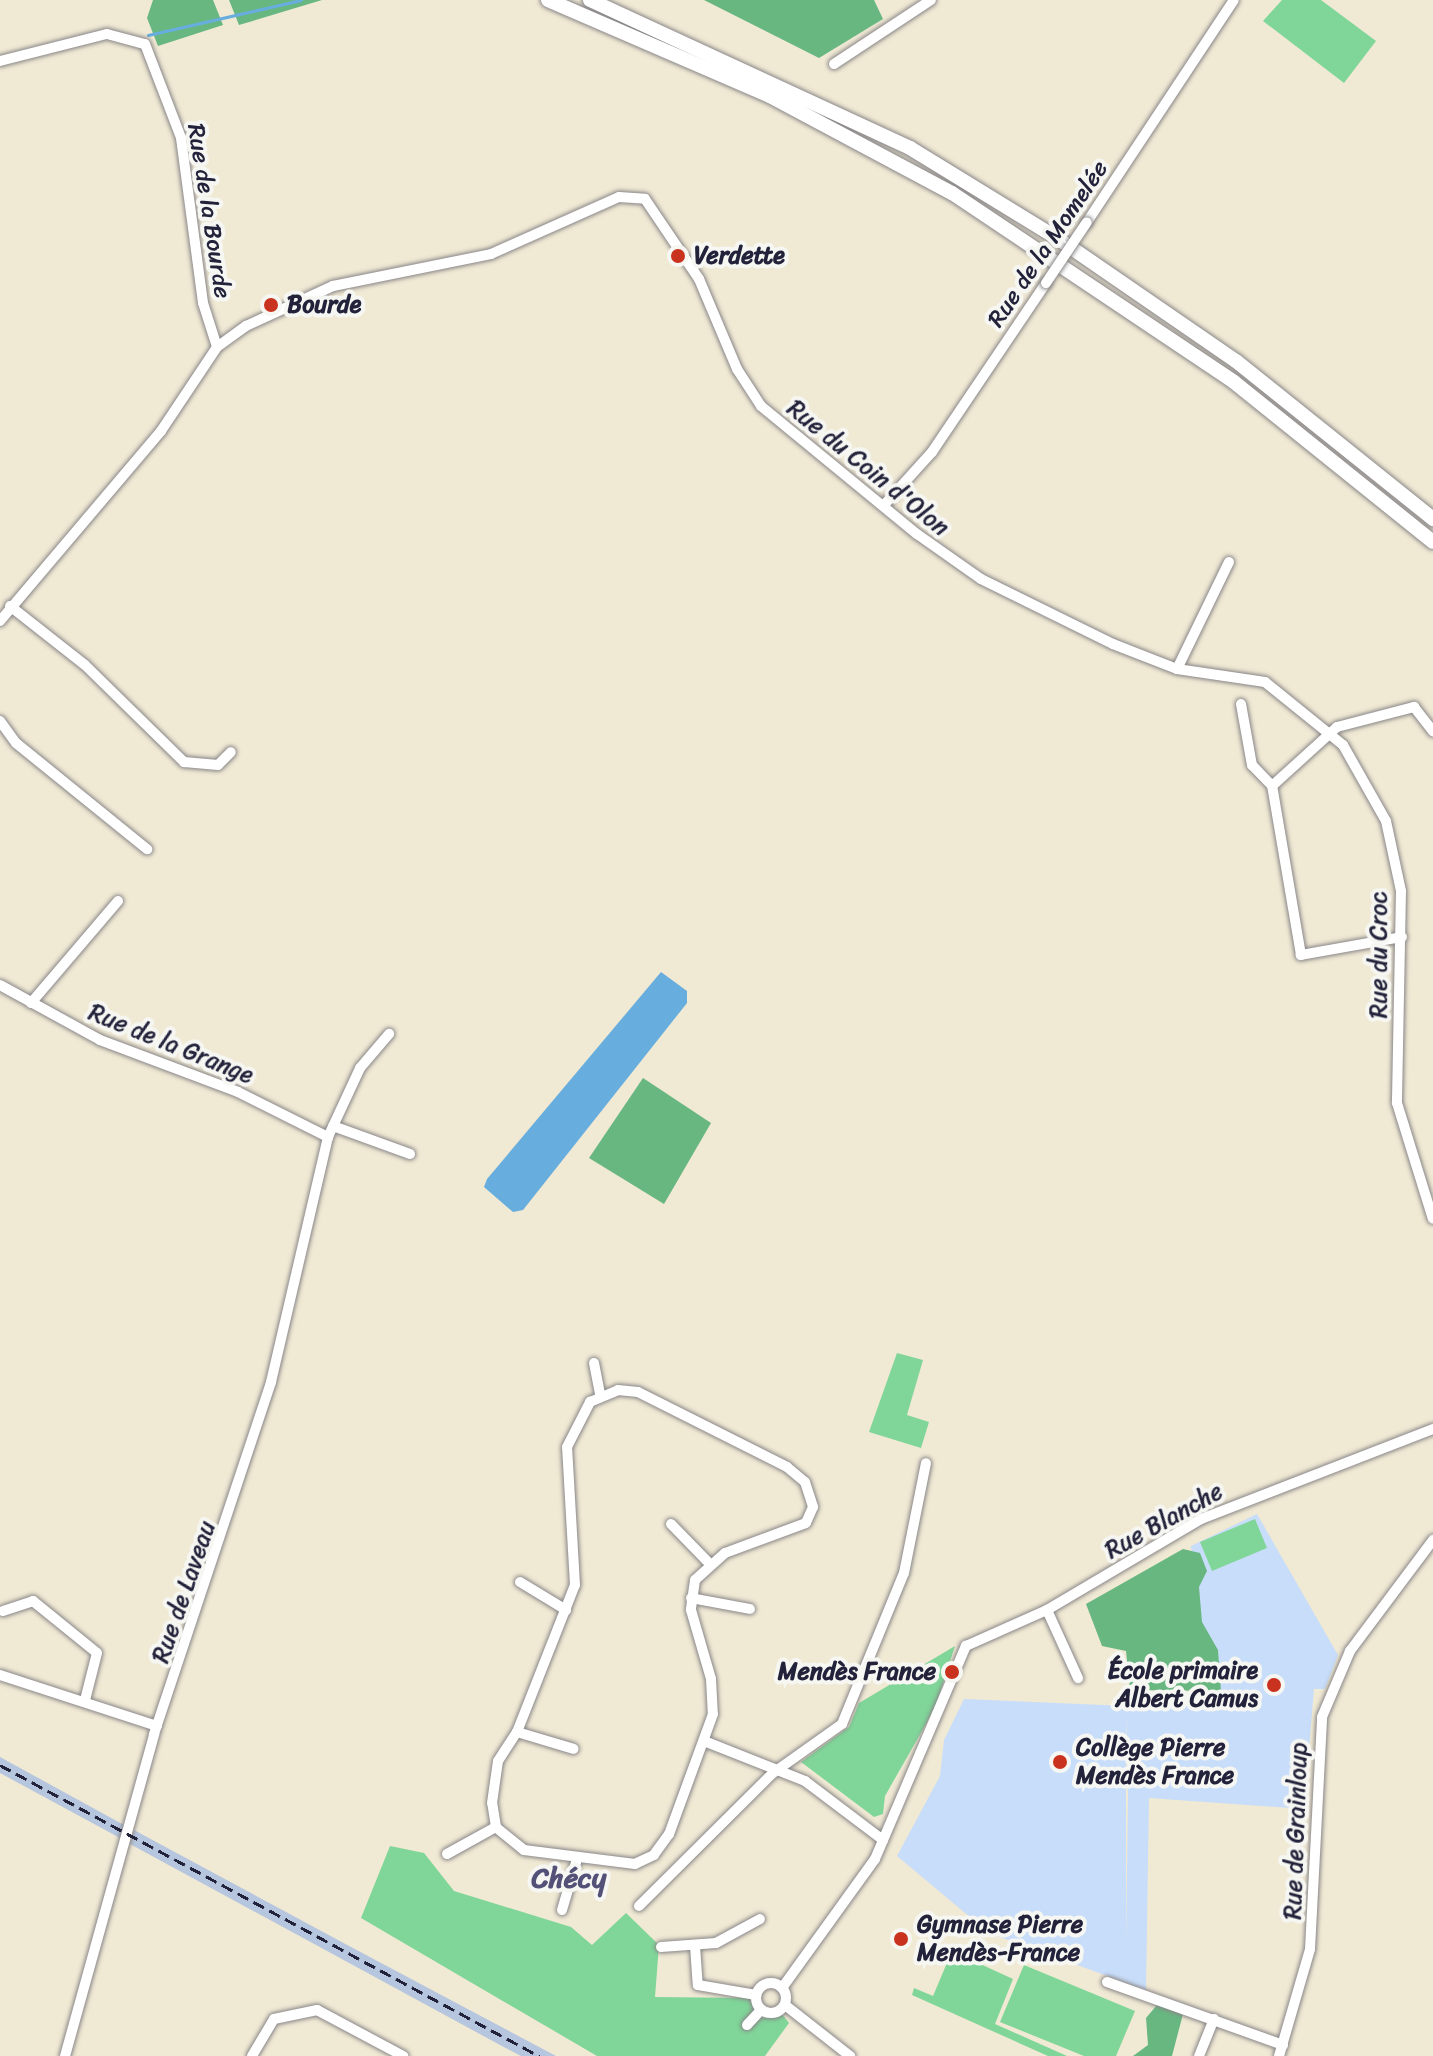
<!DOCTYPE html>
<meta charset="utf-8">
<style>
body{margin:0}
#map{position:relative;width:1433px;height:2056px;overflow:hidden;background:#f0e9d4;font-family:Sriracha,sans-serif}
div>[style]{position:absolute}
.built>*{inset:0;background:#c8ddf9}
.industrial>*{inset:0;background:#b6c6de}
.green>*{inset:0;background:#80d699}
.forest>*{inset:0;background:#68b781}
.water>*{inset:0;background:#67addd}
.stream>*{height:3px;margin:-1.5px;padding:0 1.5px;transform-origin:1.5px;border-radius:1.5px;background:#67addd}
.roads{filter:drop-shadow(0 0 2px #898688) drop-shadow(0 0 2px #898688)}
.minor>*{height:10px;margin:-5px;padding:0 5px;transform-origin:5px;border-radius:5px;background:#fff}
.minor>.ring{margin:-5px;padding:0;box-sizing:content-box;background:none;border:10px solid #fff;border-radius:50%}
.highway>*{height:14px;margin:-7px;padding:0 7px;transform-origin:7px;border-radius:7px;background:#fff}
.rail>*{height:3px;margin-top:-1.5px;transform-origin:0;background:repeating-linear-gradient(90deg,#22223b 0 12px,transparent 0 18px)}
.bridges{filter:drop-shadow(0 0 2px #898688) drop-shadow(0 0 2px #898688)}
.minor-bridge>*{height:10px;margin:-5px;padding:0 5px;transform-origin:5px;border-radius:5px;background:#fff}
.dots>*{width:22px;height:22px;translate:-50% -50%;box-sizing:border-box;border:4px solid #f6f6f2;border-radius:50%}
span{translate:-50% -50%;white-space:nowrap;text-align:center;line-height:1.15;-webkit-text-stroke:8px #f6f6f2;paint-order:stroke}
.street-label{font-size:24px;color:#22223b}
.poi-label{font-size:24px;color:#22223b;font-weight:700}
.left{translate:0 -50%;text-align:left}
.right{translate:-100% -50%;text-align:right}
.quarter-label{font-size:28px;color:#545178;font-weight:700}
</style>
<div id="map">
<div class="built">
<i style="clip-path:polygon(evenodd,1257px 1514px,1338px 1655px,1325px 1689px,1314px 1689px,1304px 1809px,1149px 1798px,1146px 1990px,989px 1933px,897px 1856px,940px 1776px,944px 1740px,964px 1699px,1126px 1706px,1126px 1694px,1208px 1700px,1191px 1546px,1257px 1514px,1126px 1713px,1128px 1795px,1126px 1945px,1126px 1713px)"></i>
</div>
<div class="industrial">
<i style="clip-path:polygon(0 1757px,124px 1825px,120px 1838px,0 1773px)"></i>
<i style="clip-path:polygon(134px 1830px,351px 1947px,556px 2056px,521px 2056px,500px 2045px,130px 1844px)"></i>
</div>
<div class="green">
<i style="clip-path:polygon(1282px 0,1321px 0,1376px 41px,1344px 83px,1263px 21px)"></i>
<i style="clip-path:polygon(897px 1353px,923px 1360px,907px 1415px,929px 1422px,921px 1448px,869px 1432px)"></i>
<i style="clip-path:polygon(1255px 1519px,1267px 1548px,1212px 1571px,1200px 1542px)"></i>
<i style="clip-path:polygon(955px 1646px,935px 1708px,885px 1796px,883px 1814px,874px 1817px,801px 1762px,849px 1727px,859px 1703px)"></i>
<i style="clip-path:polygon(390px 1846px,424px 1853px,454px 1891px,571px 1927px,592px 1945px,626px 1913px,659px 1945px,655px 1997px,750px 1998px,763px 2018px,782px 2014px,789px 2023px,765px 2056px,597px 2056px,361px 1918px)"></i>
<i style="clip-path:polygon(952px 1951px,1013px 1979px,995px 2024px,1067px 2056px,1048px 2056px,912px 1995px,914px 1988px,933px 1996px)"></i>
<i style="clip-path:polygon(1024px 1965px,1135px 2011px,1116px 2056px,1084px 2056px,1000px 2022px)"></i>
</div>
<div class="forest">
<i style="clip-path:polygon(153px 0,213px 0,223px 25px,158px 46px,147px 18px)"></i>
<i style="clip-path:polygon(229px 0,322px 0,239px 25px)"></i>
<i style="clip-path:polygon(704px 0,874px 0,883px 19px,819px 58px)"></i>
<i style="clip-path:polygon(643px 1078px,711px 1123px,664px 1204px,589px 1158px)"></i>
<i style="clip-path:polygon(1183px 1549px,1200px 1553px,1207px 1571px,1199px 1587px,1202px 1622px,1218px 1650px,1221px 1691px,1130px 1690px,1126px 1651px,1102px 1646px,1086px 1604px)"></i>
<i style="clip-path:polygon(1157px 2005px,1183px 2014px,1172px 2056px,1133px 2056px,1148px 2045px,1146px 2018px)"></i>
</div>
<div class="water">
<i style="clip-path:polygon(661px 972px,687px 991px,687px 1003px,523px 1210px,513px 1212px,484px 1187px,487px 1179px)"></i>
</div>
<div class="stream">
<i style="left:148px;top:35px;width:157px;rotate:-12.9deg"></i>
</div>
<div class="roads">
<div class="minor">
<i style="left:0;top:61px;width:110px;rotate:-14.2deg"></i>
<i style="left:107px;top:34px;width:39px;rotate:15deg"></i>
<i style="left:145px;top:44px;width:101px;rotate:69deg"></i>
<i style="left:181px;top:138px;width:166px;rotate:82.4deg"></i>
<i style="left:203px;top:303px;width:46px;rotate:72.3deg"></i>
<i style="left:834px;top:64px;width:116px;rotate:-33.4deg"></i>
<i style="left:1087px;top:222px;width:266px;rotate:-56.5deg"></i>
<i style="left:885px;top:504px;width:70px;rotate:-47.9deg"></i>
<i style="left:932px;top:452px;width:204px;rotate:-56deg"></i>
<i style="left:10px;top:606px;width:95px;rotate:38.2deg"></i>
<i style="left:85px;top:665px;width:139px;rotate:44.4deg"></i>
<i style="left:184px;top:762px;width:34px;rotate:5deg"></i>
<i style="left:218px;top:765px;width:18px;rotate:-45deg"></i>
<i style="left:0;top:621px;width:249px;rotate:-49.7deg"></i>
<i style="left:161px;top:431px;width:101px;rotate:-56.3deg"></i>
<i style="left:217px;top:347px;width:36px;rotate:-36deg"></i>
<i style="left:246px;top:326px;width:96px;rotate:-24.7deg"></i>
<i style="left:333px;top:286px;width:161px;rotate:-11.4deg"></i>
<i style="left:491px;top:254px;width:140px;rotate:-24deg"></i>
<i style="left:619px;top:197px;width:26px;rotate:4deg"></i>
<i style="left:645px;top:199px;width:97px;rotate:56deg"></i>
<i style="left:699px;top:279px;width:98px;rotate:67.1deg"></i>
<i style="left:737px;top:369px;width:44px;rotate:57deg"></i>
<i style="left:761px;top:406px;width:202px;rotate:39.4deg"></i>
<i style="left:917px;top:534px;width:78px;rotate:35.1deg"></i>
<i style="left:981px;top:579px;width:147px;rotate:26.2deg"></i>
<i style="left:1113px;top:644px;width:69px;rotate:21.3deg"></i>
<i style="left:1177px;top:669px;width:89px;rotate:8.4deg"></i>
<i style="left:1265px;top:682px;width:100px;rotate:38.9deg"></i>
<i style="left:1343px;top:745px;width:87px;rotate:60.5deg"></i>
<i style="left:1386px;top:821px;width:72px;rotate:77.9deg"></i>
<i style="left:1401px;top:891px;width:212px;rotate:91.1deg"></i>
<i style="left:1397px;top:1103px;width:121px;rotate:72.8deg"></i>
<i style="left:1177px;top:669px;width:119px;rotate:-64.1deg"></i>
<i style="left:1241px;top:704px;width:62px;rotate:79.8deg"></i>
<i style="left:1252px;top:765px;width:29px;rotate:46deg"></i>
<i style="left:0;top:721px;width:27px;rotate:54deg"></i>
<i style="left:16px;top:743px;width:169px;rotate:39deg"></i>
<i style="left:1402px;top:937px;width:103px;rotate:169.9deg"></i>
<i style="left:1301px;top:955px;width:171px;rotate:-99.7deg"></i>
<i style="left:1272px;top:786px;width:88px;rotate:-42.2deg"></i>
<i style="left:1337px;top:727px;width:80px;rotate:-14.6deg"></i>
<i style="left:1414px;top:707px;width:31px;rotate:52deg"></i>
<i style="left:0;top:985px;width:114px;rotate:28.8deg"></i>
<i style="left:100px;top:1040px;width:147px;rotate:20.6deg"></i>
<i style="left:238px;top:1092px;width:101px;rotate:26.6deg"></i>
<i style="left:31px;top:1003px;width:134px;rotate:-49.5deg"></i>
<i style="left:333px;top:1126px;width:82px;rotate:20deg"></i>
<i style="left:594px;top:1363px;width:33px;rotate:79deg"></i>
<i style="left:618px;top:1390px;width:20px;rotate:6deg"></i>
<i style="left:638px;top:1392px;width:167px;rotate:26.7deg"></i>
<i style="left:787px;top:1467px;width:23px;rotate:40deg"></i>
<i style="left:805px;top:1482px;width:26px;rotate:72deg"></i>
<i style="left:813px;top:1507px;width:17px;rotate:114deg"></i>
<i style="left:806px;top:1523px;width:86px;rotate:159.7deg"></i>
<i style="left:725px;top:1553px;width:40px;rotate:138deg"></i>
<i style="left:695px;top:1580px;width:30px;rotate:98deg"></i>
<i style="left:691px;top:1610px;width:72px;rotate:73.8deg"></i>
<i style="left:711px;top:1679px;width:35px;rotate:87deg"></i>
<i style="left:713px;top:1714px;width:128px;rotate:110.1deg"></i>
<i style="left:669px;top:1834px;width:26px;rotate:126deg"></i>
<i style="left:654px;top:1855px;width:21px;rotate:155deg"></i>
<i style="left:635px;top:1864px;width:112px;rotate:-172.8deg"></i>
<i style="left:524px;top:1850px;width:36px;rotate:-141deg"></i>
<i style="left:496px;top:1827px;width:24px;rotate:-99deg"></i>
<i style="left:492px;top:1803px;width:42px;rotate:-81.9deg"></i>
<i style="left:498px;top:1761px;width:35px;rotate:-57deg"></i>
<i style="left:517px;top:1732px;width:158px;rotate:-68.5deg"></i>
<i style="left:575px;top:1585px;width:138px;rotate:-93.3deg"></i>
<i style="left:567px;top:1447px;width:51px;rotate:-62.9deg"></i>
<i style="left:590px;top:1402px;width:30px;rotate:-23deg"></i>
<i style="left:671px;top:1524px;width:54px;rotate:45.7deg"></i>
<i style="left:520px;top:1582px;width:54px;rotate:31.3deg"></i>
<i style="left:691px;top:1598px;width:60px;rotate:10.6deg"></i>
<i style="left:1047px;top:1610px;width:75px;rotate:65.5deg"></i>
<i style="left:3px;top:1611px;width:32px;rotate:-18deg"></i>
<i style="left:33px;top:1601px;width:82px;rotate:39.1deg"></i>
<i style="left:97px;top:1653px;width:49px;rotate:104.3deg"></i>
<i style="left:0;top:1675px;width:165px;rotate:18deg"></i>
<i style="left:517px;top:1732px;width:59px;rotate:16.6deg"></i>
<i style="left:704px;top:1741px;width:109px;rotate:21.6deg"></i>
<i style="left:805px;top:1781px;width:98px;rotate:37.1deg"></i>
<i style="left:447px;top:1854px;width:56px;rotate:-28.9deg"></i>
<i style="left:639px;top:1906px;width:189px;rotate:-44.8deg"></i>
<i style="left:773px;top:1773px;width:85px;rotate:-35.4deg"></i>
<i style="left:842px;top:1724px;width:163px;rotate:-67.7deg"></i>
<i style="left:904px;top:1573px;width:112px;rotate:-78.7deg"></i>
<i style="left:562px;top:1910px;width:53px;rotate:-73.6deg"></i>
<i style="left:695px;top:1946px;width:39px;rotate:86deg"></i>
<i style="left:698px;top:1985px;width:59px;rotate:9.8deg"></i>
<i style="left:661px;top:1947px;width:55px;rotate:-4.2deg"></i>
<i style="left:716px;top:1943px;width:50px;rotate:-28.6deg"></i>
<i style="left:1107px;top:1982px;width:187px;rotate:19.7deg"></i>
<i class="ring" style="left:756px;top:1983px;width:20px;height:20px"></i>
<i style="left:782px;top:1988px;width:159px;rotate:-54.2deg"></i>
<i style="left:875px;top:1859px;width:232px;rotate:-66.9deg"></i>
<i style="left:966px;top:1646px;width:89px;rotate:-24deg"></i>
<i style="left:1047px;top:1610px;width:179px;rotate:-30.6deg"></i>
<i style="left:1201px;top:1519px;width:249px;rotate:-21.2deg"></i>
<i style="left:785px;top:2005px;width:83px;rotate:38.1deg"></i>
<i style="left:747px;top:2025px;width:21px;rotate:-47deg"></i>
<i style="left:65px;top:2056px;width:334px;rotate:-74.5deg"></i>
<i style="left:154px;top:1734px;width:371px;rotate:-71.6deg"></i>
<i style="left:271px;top:1382px;width:252px;rotate:-76.9deg"></i>
<i style="left:328px;top:1137px;width:76px;rotate:-65.1deg"></i>
<i style="left:360px;top:1068px;width:45px;rotate:-49.5deg"></i>
<i style="left:252px;top:2056px;width:43px;rotate:-59.3deg"></i>
<i style="left:274px;top:2019px;width:44px;rotate:-11.8deg"></i>
<i style="left:317px;top:2010px;width:98px;rotate:28.1deg"></i>
<i style="left:1199px;top:2056px;width:40px;rotate:-68deg"></i>
<i style="left:1279px;top:2056px;width:111px;rotate:-73.8deg"></i>
<i style="left:1310px;top:1949px;width:232px;rotate:-87deg"></i>
<i style="left:1322px;top:1717px;width:72px;rotate:-67deg"></i>
<i style="left:1350px;top:1651px;width:139px;rotate:-53.2deg"></i>
</div>
<div class="highway">
<i style="left:548px;top:0;width:242px;rotate:23.4deg"></i>
<i style="left:770px;top:96px;width:206px;rotate:28.1deg"></i>
<i style="left:952px;top:193px;width:339px;rotate:33.8deg"></i>
<i style="left:1234px;top:382px;width:255px;rotate:38.8deg"></i>
<i style="left:590px;top:0;width:353px;rotate:24.8deg"></i>
<i style="left:910px;top:148px;width:172px;rotate:31.5deg"></i>
<i style="left:1057px;top:238px;width:217px;rotate:34.5deg"></i>
<i style="left:1236px;top:361px;width:253px;rotate:38.7deg"></i>
</div>
</div>
<div class="rail">
<i style="left:0;top:1765px;width:613px;rotate:28.36deg"></i>
</div>
<div class="bridges">
<div class="minor-bridge">
<i style="left:1046px;top:283px;width:73px;rotate:-56.1deg"></i>
</div>
</div>
<div class="dots">
<i style="left:678px;top:256px;background:#c8321e"></i>
<i style="left:271px;top:305px;background:#c8321e"></i>
<i style="left:952px;top:1672px;background:#c8321e"></i>
<i style="left:1274px;top:1685px;background:#c8321e"></i>
<i style="left:1060px;top:1762px;background:#c8321e"></i>
<i style="left:901px;top:1939px;background:#c8321e"></i>
</div>
<div class="street-label">
<span style="left:209px;top:211px;rotate:81deg">Rue de la Bourde</span>
<span style="left:1048px;top:244px;rotate:-56deg">Rue de la Momelée</span>
<span style="left:868px;top:468px;rotate:39deg">Rue du Coin d'Olon</span>
<span style="left:1379px;top:955px;rotate:-90deg">Rue du Croc</span>
<span style="left:171px;top:1044px;rotate:22deg">Rue de la Grange</span>
<span style="left:1164px;top:1521px;rotate:-29deg">Rue Blanche</span>
<span style="left:184px;top:1592px;rotate:-71deg">Rue de Laveau</span>
<span style="left:1296px;top:1831px;rotate:-88deg">Rue de Grainloup</span>
</div>
<div class="poi-label">
<span class="left" style="left:694px;top:256px">Verdette</span>
<span class="left" style="left:287px;top:305px">Bourde</span>
<span class="right" style="left:1258px;top:1685px">École primaire<br>Albert Camus</span>
<span class="right" style="left:936px;top:1672px">Mendès France</span>
<span class="left" style="left:1076px;top:1762px">Collège Pierre<br>Mendès France</span>
<span class="left" style="left:917px;top:1939px">Gymnase Pierre<br>Mendès-France</span>
</div>
<div class="quarter-label">
<span style="left:569px;top:1878px">Chécy</span>
</div>
</div>
